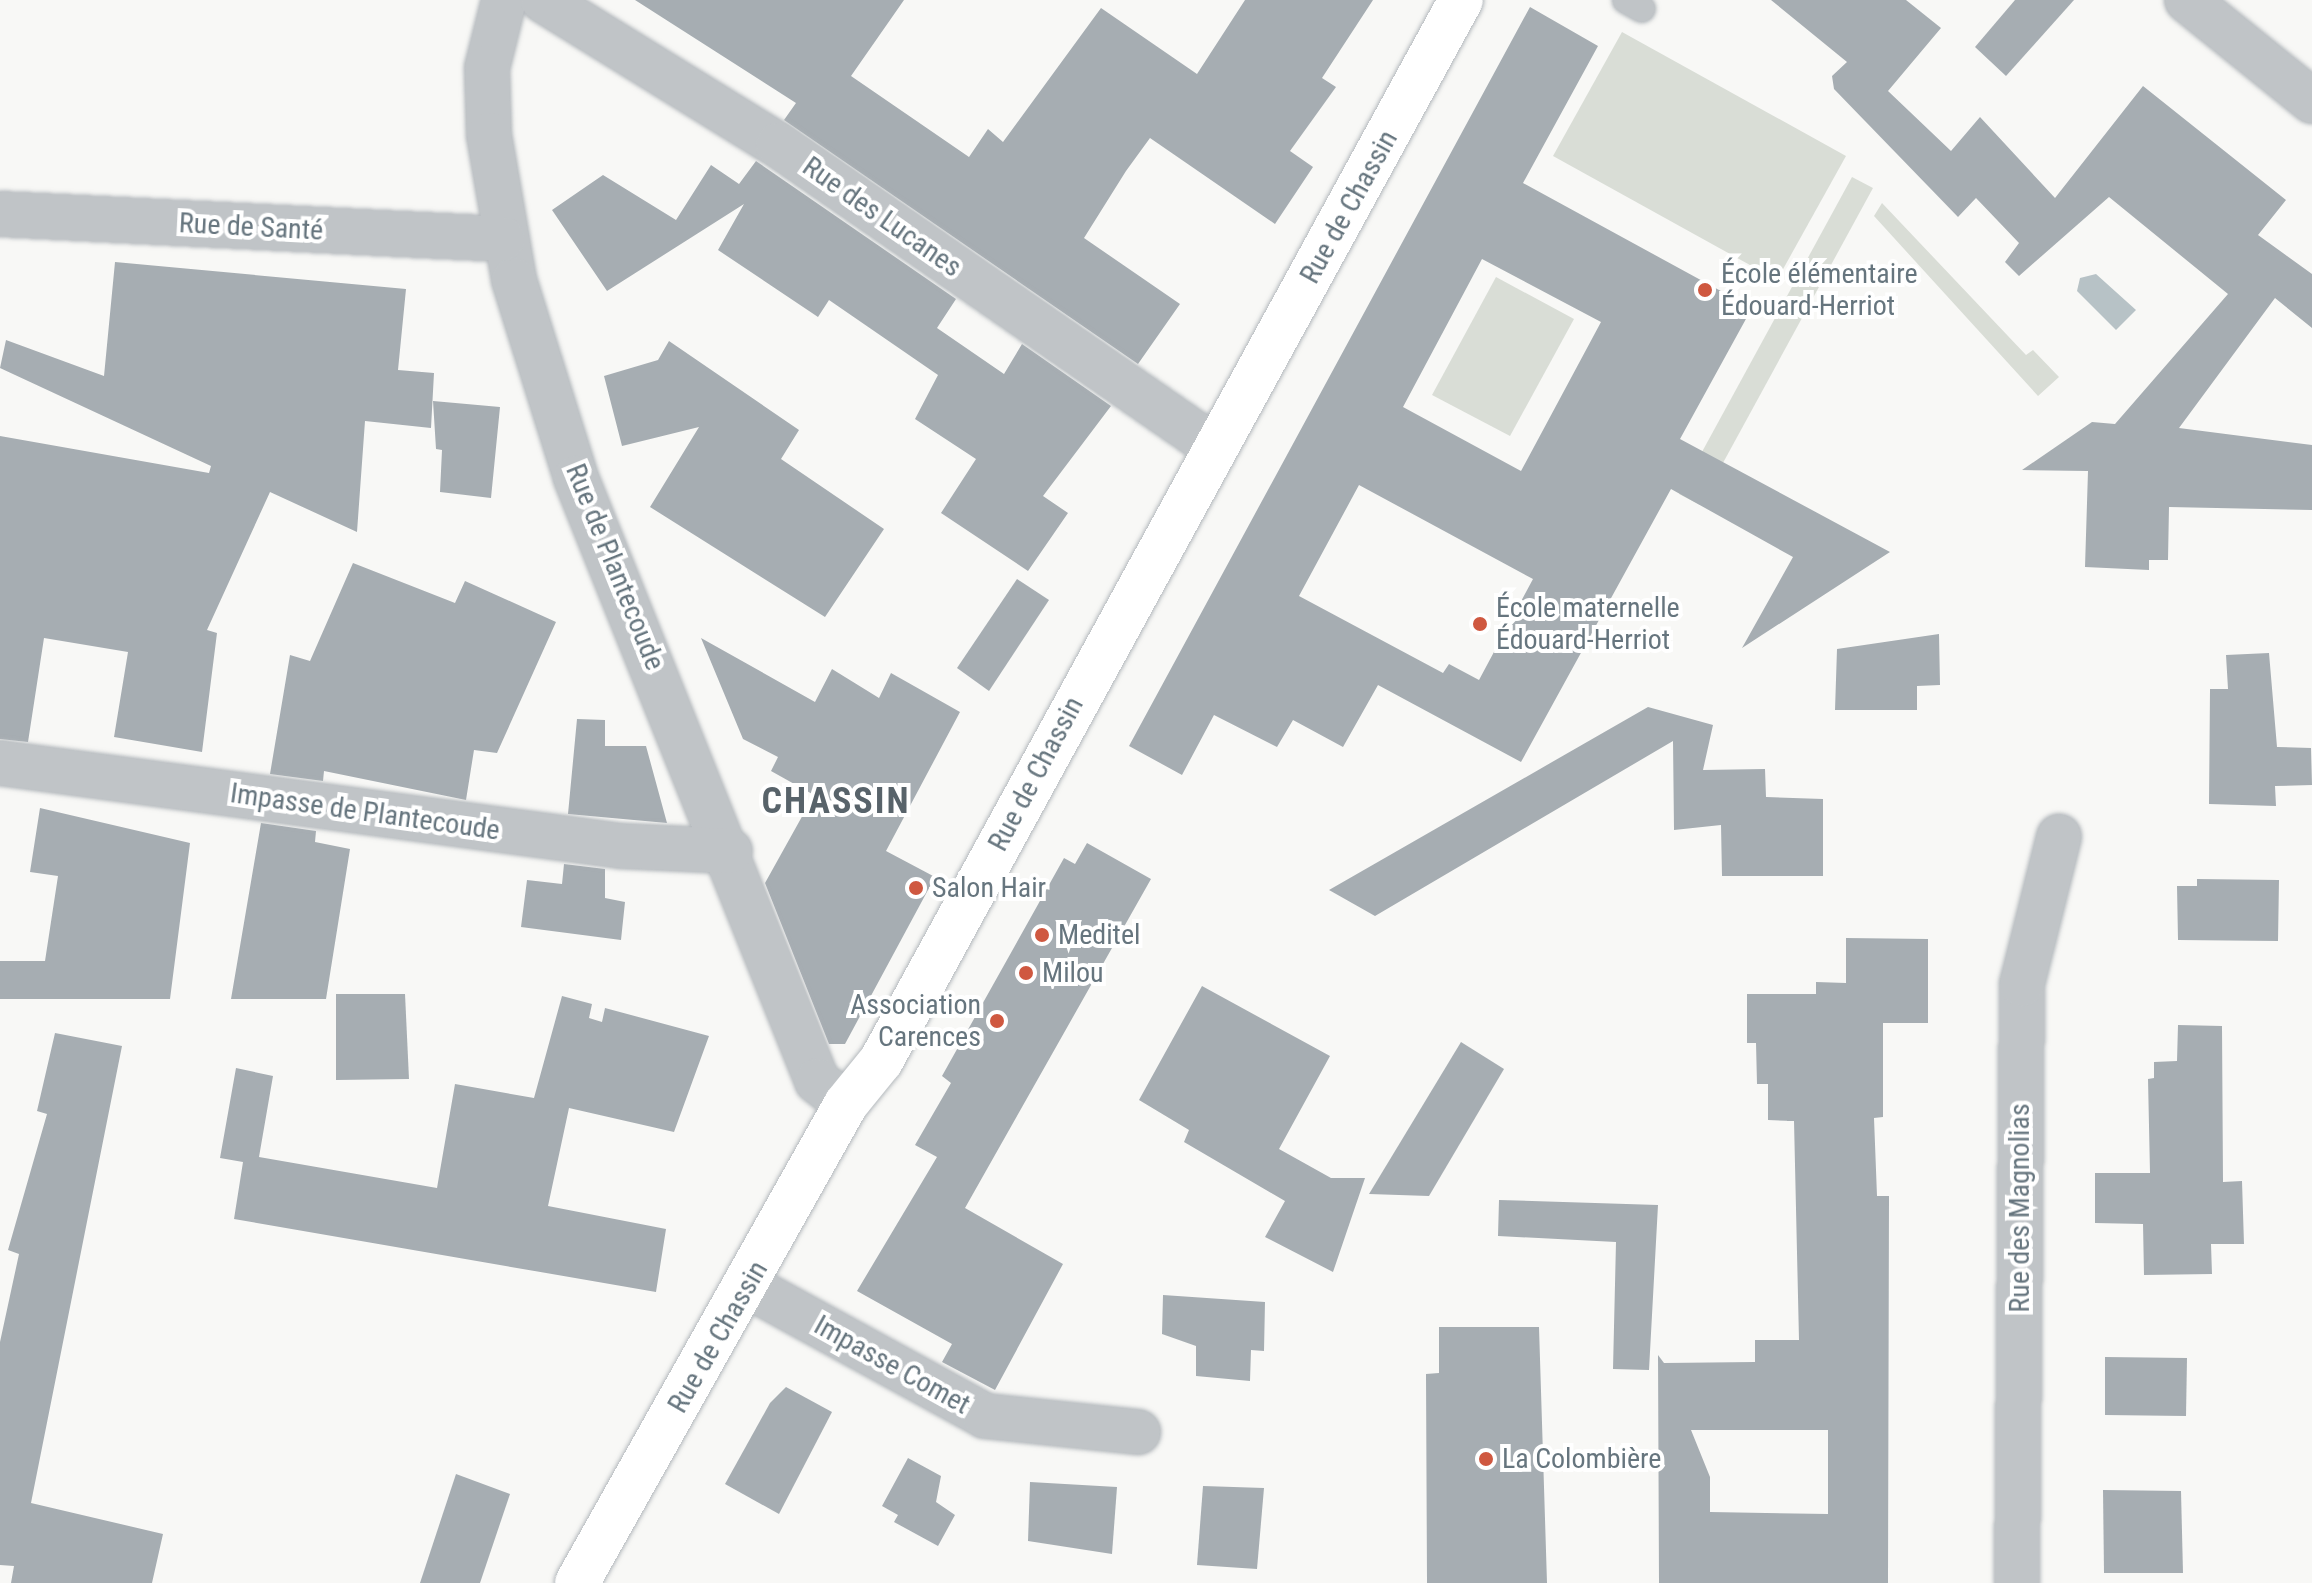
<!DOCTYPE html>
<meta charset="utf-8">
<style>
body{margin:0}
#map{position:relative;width:2312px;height:1583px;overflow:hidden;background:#f8f8f6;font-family:"Roboto Condensed",sans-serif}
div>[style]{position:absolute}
.green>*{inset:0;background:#d9ddd6}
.water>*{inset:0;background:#b7c2c6}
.building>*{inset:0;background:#a6adb2}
.roads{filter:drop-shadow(0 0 2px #b3b8bc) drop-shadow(0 0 2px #b3b8bc)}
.lane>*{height:26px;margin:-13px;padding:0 13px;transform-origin:13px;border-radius:13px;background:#c0c4c7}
.street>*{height:44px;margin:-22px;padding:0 22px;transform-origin:22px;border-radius:22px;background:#c0c4c7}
.secondary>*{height:44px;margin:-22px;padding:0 22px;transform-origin:22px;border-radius:22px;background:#fff}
.dots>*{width:22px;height:22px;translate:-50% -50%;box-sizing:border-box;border:4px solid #fff;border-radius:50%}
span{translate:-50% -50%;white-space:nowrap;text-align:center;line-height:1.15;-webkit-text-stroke:8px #fff;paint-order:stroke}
.street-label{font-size:28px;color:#66757e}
.poi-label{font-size:28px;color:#66757e}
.left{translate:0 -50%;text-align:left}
.right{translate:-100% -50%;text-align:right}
.district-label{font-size:36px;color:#58636a;font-weight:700;letter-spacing:2px}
</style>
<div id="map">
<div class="green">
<i style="clip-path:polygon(1622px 32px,1846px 156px,1777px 280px,1553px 156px)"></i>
<i style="clip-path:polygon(1852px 177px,1873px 188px,1700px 505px,1679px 494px)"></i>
<i style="clip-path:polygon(1882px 203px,2026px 355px,2033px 350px,2059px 377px,2038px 396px,1874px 216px)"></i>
<i style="clip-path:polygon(1496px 277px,1574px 319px,1510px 436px,1432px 395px)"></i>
</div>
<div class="water">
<i style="clip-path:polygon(2096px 274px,2136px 310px,2116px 330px,2077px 291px,2080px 278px)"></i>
</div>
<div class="building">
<i style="clip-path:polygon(635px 0,904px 0,851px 76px,969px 157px,988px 129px,1003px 142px,1101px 8px,1197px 74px,1245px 0,1373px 0,1322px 78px,1336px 87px,1290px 151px,1313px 167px,1275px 224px,1150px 138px,1126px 171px,1084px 238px,1180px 304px,1138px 364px,784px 120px,796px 103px)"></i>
<i style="clip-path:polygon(1771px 0,1906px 0,1941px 28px,1888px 91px,1951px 151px,1980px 117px,2055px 198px,2143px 86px,2286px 200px,2258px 235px,2312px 274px,2312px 328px,2275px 298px,2179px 428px,2312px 445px,2312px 510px,2169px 507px,2168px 560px,2149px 560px,2149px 570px,2085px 567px,2088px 471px,2022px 470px,2092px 422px,2115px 424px,2228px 294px,2109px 197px,2019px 276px,2005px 262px,2019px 243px,1976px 198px,1958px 217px,1834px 89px,1832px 76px,1847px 62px)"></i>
<i style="clip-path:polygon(2015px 0,2074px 0,2006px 76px,1975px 47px)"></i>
<i style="clip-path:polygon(evenodd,1530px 7px,1598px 46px,1523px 183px,1752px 308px,1680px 439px,1890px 552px,1742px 648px,1793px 557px,1671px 489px,1521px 762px,1378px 685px,1343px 747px,1293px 720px,1277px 747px,1214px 715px,1182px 775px,1129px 746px,1530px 7px,1482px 259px,1601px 322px,1521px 471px,1403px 407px,1482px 259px,1530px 7px,1359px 485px,1533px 579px,1479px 680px,1449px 664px,1443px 673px,1299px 596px,1359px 485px)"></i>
<i style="clip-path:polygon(756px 161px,956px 299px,937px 328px,1004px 374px,1022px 344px,1111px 406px,1043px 496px,1068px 513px,1028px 571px,941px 513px,976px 459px,915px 419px,938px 375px,829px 300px,818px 317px,718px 250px,744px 204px,607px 291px,552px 210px,603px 175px,676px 220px,711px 165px,739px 184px)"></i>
<i style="clip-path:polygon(115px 262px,406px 289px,398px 370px,434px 373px,431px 428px,365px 421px,357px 532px,270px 492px,207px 630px,217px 633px,202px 752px,114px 737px,128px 652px,44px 638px,28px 742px,0 739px,0 436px,209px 473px,211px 466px,0 368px,6px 340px,104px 376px)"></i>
<i style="clip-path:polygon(669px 341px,799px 430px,781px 459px,884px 529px,825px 617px,650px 507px,699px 427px,622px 446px,604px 376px,658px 360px)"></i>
<i style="clip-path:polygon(433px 401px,500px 407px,491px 498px,440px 492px,442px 450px,436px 449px)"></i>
<i style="clip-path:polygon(353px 563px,455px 603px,465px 581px,556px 622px,497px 753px,474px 750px,466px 800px,324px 771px,323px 781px,270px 774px,290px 655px,310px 661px)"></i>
<i style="clip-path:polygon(1017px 579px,1049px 600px,989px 691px,957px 668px)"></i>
<i style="clip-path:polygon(1939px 634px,1940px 685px,1917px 686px,1917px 710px,1835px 710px,1837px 649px)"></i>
<i style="clip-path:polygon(701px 638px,815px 702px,832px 669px,879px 698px,891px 673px,960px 712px,886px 851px,935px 877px,845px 1044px,829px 1044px,765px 883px,814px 795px,771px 771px,778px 757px,743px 739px)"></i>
<i style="clip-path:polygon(2269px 653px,2277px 747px,2311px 748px,2312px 785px,2275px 786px,2276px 806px,2209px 804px,2210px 689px,2228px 689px,2226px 655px)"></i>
<i style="clip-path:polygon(1648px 707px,1713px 725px,1703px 770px,1765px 769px,1766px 797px,1823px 799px,1823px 876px,1722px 876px,1721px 825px,1674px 830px,1673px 741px,1375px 916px,1329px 890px)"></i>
<i style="clip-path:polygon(577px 719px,605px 720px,605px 746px,646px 746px,667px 823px,568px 814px)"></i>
<i style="clip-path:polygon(40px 808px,190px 843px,170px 999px,0 999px,0 961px,45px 961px,58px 876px,30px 872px)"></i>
<i style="clip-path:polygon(261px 823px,316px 831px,315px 842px,350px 849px,326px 999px,231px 999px)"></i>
<i style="clip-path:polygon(1087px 843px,1151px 879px,965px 1208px,1063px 1264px,995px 1390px,942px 1362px,952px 1344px,857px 1291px,937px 1157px,915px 1145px,951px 1083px,942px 1076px,1064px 858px,1075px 864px)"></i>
<i style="clip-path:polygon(564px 864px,605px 869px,605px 898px,625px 902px,621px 940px,521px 927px,527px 880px,562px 884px)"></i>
<i style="clip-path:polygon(2197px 879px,2279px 880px,2278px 941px,2178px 940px,2177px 886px,2197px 886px)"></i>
<i style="clip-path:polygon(evenodd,1846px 938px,1928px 939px,1928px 1023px,1883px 1023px,1883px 1117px,1874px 1118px,1877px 1196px,1889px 1196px,1888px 1583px,1659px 1583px,1658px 1355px,1664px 1363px,1755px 1362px,1755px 1340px,1799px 1340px,1794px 1121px,1768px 1120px,1768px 1084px,1757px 1084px,1756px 1043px,1747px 1043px,1747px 994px,1816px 994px,1816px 982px,1846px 983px,1846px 938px,1691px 1430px,1828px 1430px,1828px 1514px,1710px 1512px,1710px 1477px,1691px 1430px)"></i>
<i style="clip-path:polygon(1202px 986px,1330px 1056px,1279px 1149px,1331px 1178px,1365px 1178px,1333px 1272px,1265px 1237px,1285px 1201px,1184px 1142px,1189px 1130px,1139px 1100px)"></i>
<i style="clip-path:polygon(336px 994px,405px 994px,409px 1079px,336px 1080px)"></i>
<i style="clip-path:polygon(562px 996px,592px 1004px,589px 1018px,602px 1022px,605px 1008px,709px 1036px,674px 1132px,569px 1108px,548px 1206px,666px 1229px,656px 1292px,234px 1219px,243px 1162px,220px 1158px,236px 1068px,273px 1076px,259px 1157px,437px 1188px,455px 1084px,534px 1098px)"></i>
<i style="clip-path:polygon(2178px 1025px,2222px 1026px,2223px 1182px,2242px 1181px,2244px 1244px,2211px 1244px,2212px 1274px,2144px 1275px,2143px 1224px,2095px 1223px,2095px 1173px,2150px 1173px,2148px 1079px,2154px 1078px,2154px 1062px,2177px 1061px)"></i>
<i style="clip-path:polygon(55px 1033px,122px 1046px,31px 1503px,163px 1534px,152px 1583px,11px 1583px,14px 1566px,0 1565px,0 1342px,19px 1254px,8px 1250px,47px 1114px,37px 1111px)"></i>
<i style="clip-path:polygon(1461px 1042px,1504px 1069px,1429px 1196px,1369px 1194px)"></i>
<i style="clip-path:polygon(1499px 1200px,1658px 1205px,1649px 1370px,1613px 1369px,1616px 1242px,1498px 1236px)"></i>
<i style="clip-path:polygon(1163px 1295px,1265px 1302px,1264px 1351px,1251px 1350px,1250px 1381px,1196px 1376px,1196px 1346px,1162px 1334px)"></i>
<i style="clip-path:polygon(1439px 1327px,1539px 1327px,1547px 1583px,1427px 1583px,1426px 1374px,1439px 1373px)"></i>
<i style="clip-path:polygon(2105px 1357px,2187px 1358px,2186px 1416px,2105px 1415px)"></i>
<i style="clip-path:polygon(786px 1387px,832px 1412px,779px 1514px,725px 1484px,770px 1403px)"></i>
<i style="clip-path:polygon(908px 1458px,941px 1476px,936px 1502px,955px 1515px,938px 1546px,894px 1522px,898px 1515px,882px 1506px)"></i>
<i style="clip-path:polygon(456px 1474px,510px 1494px,480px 1583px,420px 1583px)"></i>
<i style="clip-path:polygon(1030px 1482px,1117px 1487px,1112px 1554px,1028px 1541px)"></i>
<i style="clip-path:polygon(1203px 1486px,1264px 1488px,1257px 1569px,1197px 1565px)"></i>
<i style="clip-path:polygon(2103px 1490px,2181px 1491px,2183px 1573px,2104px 1573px)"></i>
</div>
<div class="roads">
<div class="lane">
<i style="left:1626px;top:0;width:18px;rotate:29deg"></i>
</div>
<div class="street">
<i style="left:504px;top:0;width:70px;rotate:104deg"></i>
<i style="left:487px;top:68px;width:67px;rotate:88.3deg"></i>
<i style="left:489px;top:135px;width:147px;rotate:80.2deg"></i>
<i style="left:514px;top:280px;width:207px;rotate:72.6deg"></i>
<i style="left:576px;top:478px;width:649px;rotate:68.21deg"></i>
<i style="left:817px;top:1081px;width:37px;rotate:38deg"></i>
<i style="left:543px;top:0;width:276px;rotate:31.7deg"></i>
<i style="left:778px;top:145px;width:529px;rotate:34.68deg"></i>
<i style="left:2187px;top:0;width:161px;rotate:38.9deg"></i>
<i style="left:0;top:214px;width:503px;rotate:2.85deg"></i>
<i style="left:0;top:763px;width:627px;rotate:7.61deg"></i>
<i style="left:621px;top:846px;width:109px;rotate:2.6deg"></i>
<i style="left:748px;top:1286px;width:270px;rotate:28.7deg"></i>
<i style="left:985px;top:1416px;width:154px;rotate:6deg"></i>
<i style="left:2017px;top:1583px;width:599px;rotate:-89.52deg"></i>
<i style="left:2022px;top:984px;width:152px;rotate:-75.9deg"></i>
</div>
<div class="secondary">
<i style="left:577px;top:1583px;width:549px;rotate:-60.68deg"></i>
<i style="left:846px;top:1104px;width:55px;rotate:-50.9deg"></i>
<i style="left:881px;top:1061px;width:1209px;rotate:-61.34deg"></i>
</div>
</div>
<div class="dots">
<i style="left:1705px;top:290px;background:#cf5840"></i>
<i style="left:1480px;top:624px;background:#cf5840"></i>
<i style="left:916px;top:888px;background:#cf5840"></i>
<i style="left:1042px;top:935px;background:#cf5840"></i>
<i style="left:1026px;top:973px;background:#cf5840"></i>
<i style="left:997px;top:1021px;background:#cf5840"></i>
<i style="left:1486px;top:1459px;background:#cf5840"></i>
</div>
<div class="street-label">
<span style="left:1349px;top:207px;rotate:-61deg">Rue de Chassin</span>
<span style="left:882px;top:217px;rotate:35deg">Rue des Lucanes</span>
<span style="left:251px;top:227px;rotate:3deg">Rue de Santé</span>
<span style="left:615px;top:567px;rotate:68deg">Rue de Plantecoude</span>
<span style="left:1036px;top:774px;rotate:-62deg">Rue de Chassin</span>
<span style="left:365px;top:812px;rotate:8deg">Impasse de Plantecoude</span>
<span style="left:2020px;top:1208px;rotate:-90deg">Rue des Magnolias</span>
<span style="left:718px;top:1337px;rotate:-60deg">Rue de Chassin</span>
<span style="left:892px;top:1365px;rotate:29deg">Impasse Comet</span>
</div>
<div class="poi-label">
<span class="left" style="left:1721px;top:290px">École élémentaire<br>Édouard-Herriot</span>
<span class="left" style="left:1496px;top:624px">École maternelle<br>Édouard-Herriot</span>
<span class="left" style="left:932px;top:888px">Salon Hair</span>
<span class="left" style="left:1058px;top:935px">Meditel</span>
<span class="left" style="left:1042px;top:973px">Milou</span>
<span class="right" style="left:981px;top:1021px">Association<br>Carences</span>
<span class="left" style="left:1502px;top:1459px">La Colombière</span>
</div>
<div class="district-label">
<span style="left:836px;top:802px">CHASSIN</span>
</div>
</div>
